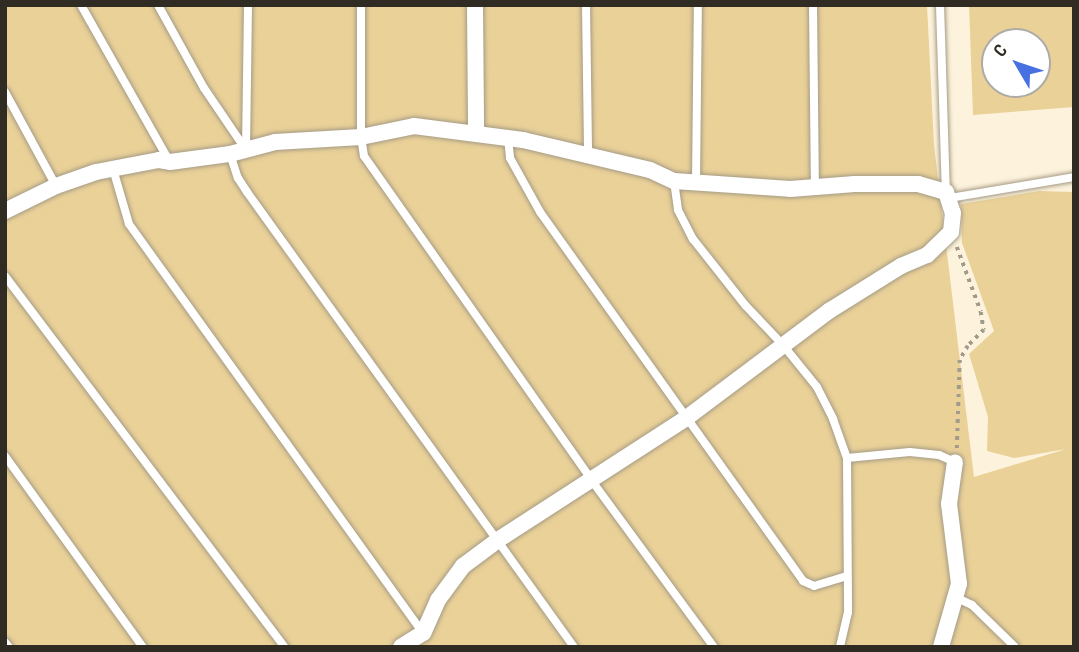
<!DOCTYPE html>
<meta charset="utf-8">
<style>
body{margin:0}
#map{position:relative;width:1079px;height:652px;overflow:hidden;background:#fdf3dc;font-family:"Sofia Sans Condensed",sans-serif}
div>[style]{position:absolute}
.green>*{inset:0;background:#ead198}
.path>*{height:3.5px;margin-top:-1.75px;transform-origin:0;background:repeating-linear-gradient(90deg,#a29a8a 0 3.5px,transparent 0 8.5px)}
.roads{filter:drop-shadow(0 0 2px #a59b85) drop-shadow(0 0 2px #a59b85)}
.service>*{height:8px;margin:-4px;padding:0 4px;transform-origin:4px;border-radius:4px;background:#fff}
.minor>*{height:16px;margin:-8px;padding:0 8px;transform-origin:8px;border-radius:8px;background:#fff}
span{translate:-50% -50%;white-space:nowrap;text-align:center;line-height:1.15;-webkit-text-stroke:7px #fff;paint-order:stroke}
.frame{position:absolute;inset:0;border:7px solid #302c23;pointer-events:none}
.north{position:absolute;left:981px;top:28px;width:70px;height:70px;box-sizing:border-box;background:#fff;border:2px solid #acaba7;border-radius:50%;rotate:309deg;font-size:19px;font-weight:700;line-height:28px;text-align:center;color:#302c23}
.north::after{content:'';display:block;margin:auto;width:24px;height:32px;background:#4770e2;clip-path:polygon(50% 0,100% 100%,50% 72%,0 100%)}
</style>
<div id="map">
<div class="green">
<i style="clip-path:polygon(5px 5px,927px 5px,934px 145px,974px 477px,1066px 449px,1014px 458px,987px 451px,988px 417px,969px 354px,994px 331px,962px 243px,961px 204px,1039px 191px,1074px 192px,1074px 647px,5px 647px)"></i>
<i style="clip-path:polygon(evenodd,969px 5px,1074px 5px,1074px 107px,973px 115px,969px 5px,995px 42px,1037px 42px,1037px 84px,995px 84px,995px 42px)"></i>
</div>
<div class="path">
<i style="left:957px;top:247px;width:69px;rotate:69.7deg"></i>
<i style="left:981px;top:312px;width:18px;rotate:81deg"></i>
<i style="left:984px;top:330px;width:23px;rotate:135deg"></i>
<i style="left:968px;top:346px;width:16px;rotate:120deg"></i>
<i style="left:960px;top:360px;width:89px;rotate:91.9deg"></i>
</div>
<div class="roads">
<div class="service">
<i style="left:81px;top:5px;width:180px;rotate:60.5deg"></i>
<i style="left:158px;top:5px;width:95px;rotate:61deg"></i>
<i style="left:204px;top:88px;width:75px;rotate:55.9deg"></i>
<i style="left:361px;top:5px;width:132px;rotate:90deg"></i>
<i style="left:361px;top:137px;width:19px;rotate:81deg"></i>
<i style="left:364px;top:156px;width:397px;rotate:54.9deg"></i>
<i style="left:592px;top:481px;width:206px;rotate:53.7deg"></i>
<i style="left:586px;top:5px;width:150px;rotate:89.2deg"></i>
<i style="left:813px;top:5px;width:182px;rotate:89.4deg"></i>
<i style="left:940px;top:5px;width:187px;rotate:88.2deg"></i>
<i style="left:5px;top:92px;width:107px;rotate:61.5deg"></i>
<i style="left:508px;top:138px;width:20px;rotate:84deg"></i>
<i style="left:510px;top:158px;width:62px;rotate:60.9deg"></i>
<i style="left:540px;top:212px;width:453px;rotate:54.5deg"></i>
<i style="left:803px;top:581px;width:12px;rotate:24deg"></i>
<i style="left:814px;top:586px;width:34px;rotate:-17deg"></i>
<i style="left:246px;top:149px;width:144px;rotate:-89.2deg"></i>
<i style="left:230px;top:154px;width:25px;rotate:72deg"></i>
<i style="left:238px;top:178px;width:17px;rotate:57deg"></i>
<i style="left:247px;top:192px;width:560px;rotate:54.3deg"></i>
<i style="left:113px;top:169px;width:57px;rotate:73.8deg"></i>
<i style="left:129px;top:224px;width:504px;rotate:54.29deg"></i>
<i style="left:674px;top:181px;width:29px;rotate:82deg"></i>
<i style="left:678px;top:210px;width:33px;rotate:63deg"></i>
<i style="left:693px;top:239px;width:85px;rotate:51.7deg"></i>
<i style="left:746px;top:306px;width:54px;rotate:46.5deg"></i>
<i style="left:783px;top:345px;width:54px;rotate:51deg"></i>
<i style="left:817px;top:387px;width:36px;rotate:63deg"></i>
<i style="left:833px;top:419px;width:41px;rotate:70.3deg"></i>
<i style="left:847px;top:458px;width:154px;rotate:89.6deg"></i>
<i style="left:848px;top:612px;width:36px;rotate:103deg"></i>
<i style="left:696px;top:183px;width:178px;rotate:-89.4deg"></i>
<i style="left:950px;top:198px;width:126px;rotate:-9.6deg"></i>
<i style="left:5px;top:276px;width:465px;rotate:53deg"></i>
<i style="left:5px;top:456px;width:236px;rotate:54.2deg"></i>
<i style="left:847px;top:458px;width:63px;rotate:-5.4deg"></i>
<i style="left:910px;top:452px;width:29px;rotate:6deg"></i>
<i style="left:939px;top:455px;width:17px;rotate:24deg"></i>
<i style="left:955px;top:597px;width:19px;rotate:25deg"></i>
<i style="left:972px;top:605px;width:60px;rotate:44.3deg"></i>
<i style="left:5px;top:642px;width:6px;rotate:51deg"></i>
</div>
<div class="minor">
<i style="left:475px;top:5px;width:127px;rotate:89.5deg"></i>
<i style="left:5px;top:211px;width:57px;rotate:-26.1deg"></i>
<i style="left:56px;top:186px;width:42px;rotate:-19.3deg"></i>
<i style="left:96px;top:172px;width:64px;rotate:-10.8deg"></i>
<i style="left:159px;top:160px;width:11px;rotate:10deg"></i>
<i style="left:170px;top:162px;width:61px;rotate:-7.6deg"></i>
<i style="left:230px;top:154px;width:47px;rotate:-14.9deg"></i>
<i style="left:275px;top:142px;width:86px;rotate:-3.3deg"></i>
<i style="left:361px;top:137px;width:54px;rotate:-11.7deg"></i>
<i style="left:414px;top:126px;width:110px;rotate:7.3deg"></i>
<i style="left:523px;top:140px;width:130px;rotate:13.3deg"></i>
<i style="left:650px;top:170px;width:26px;rotate:25deg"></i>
<i style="left:674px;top:181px;width:116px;rotate:3.9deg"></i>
<i style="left:790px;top:189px;width:65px;rotate:-4.4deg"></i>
<i style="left:855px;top:184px;width:63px"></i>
<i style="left:918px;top:184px;width:29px;rotate:16deg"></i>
<i style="left:946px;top:192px;width:22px;rotate:72deg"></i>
<i style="left:953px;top:213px;width:19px;rotate:96deg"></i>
<i style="left:951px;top:232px;width:33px;rotate:136deg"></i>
<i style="left:927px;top:255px;width:28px;rotate:157deg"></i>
<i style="left:901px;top:266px;width:85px;rotate:148deg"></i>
<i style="left:829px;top:311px;width:176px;rotate:143.1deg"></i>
<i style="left:688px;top:417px;width:226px;rotate:147.1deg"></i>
<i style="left:498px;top:540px;width:44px;rotate:143.4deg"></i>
<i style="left:463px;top:566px;width:42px;rotate:126.3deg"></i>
<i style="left:438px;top:600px;width:36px;rotate:114deg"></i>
<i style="left:423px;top:633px;width:26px;rotate:148deg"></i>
<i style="left:941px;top:647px;width:66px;rotate:-74.1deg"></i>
<i style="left:959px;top:584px;width:81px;rotate:-97.1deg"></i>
<i style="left:949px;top:504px;width:42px;rotate:-81.9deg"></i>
</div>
</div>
<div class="frame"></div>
<div class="north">С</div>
</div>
